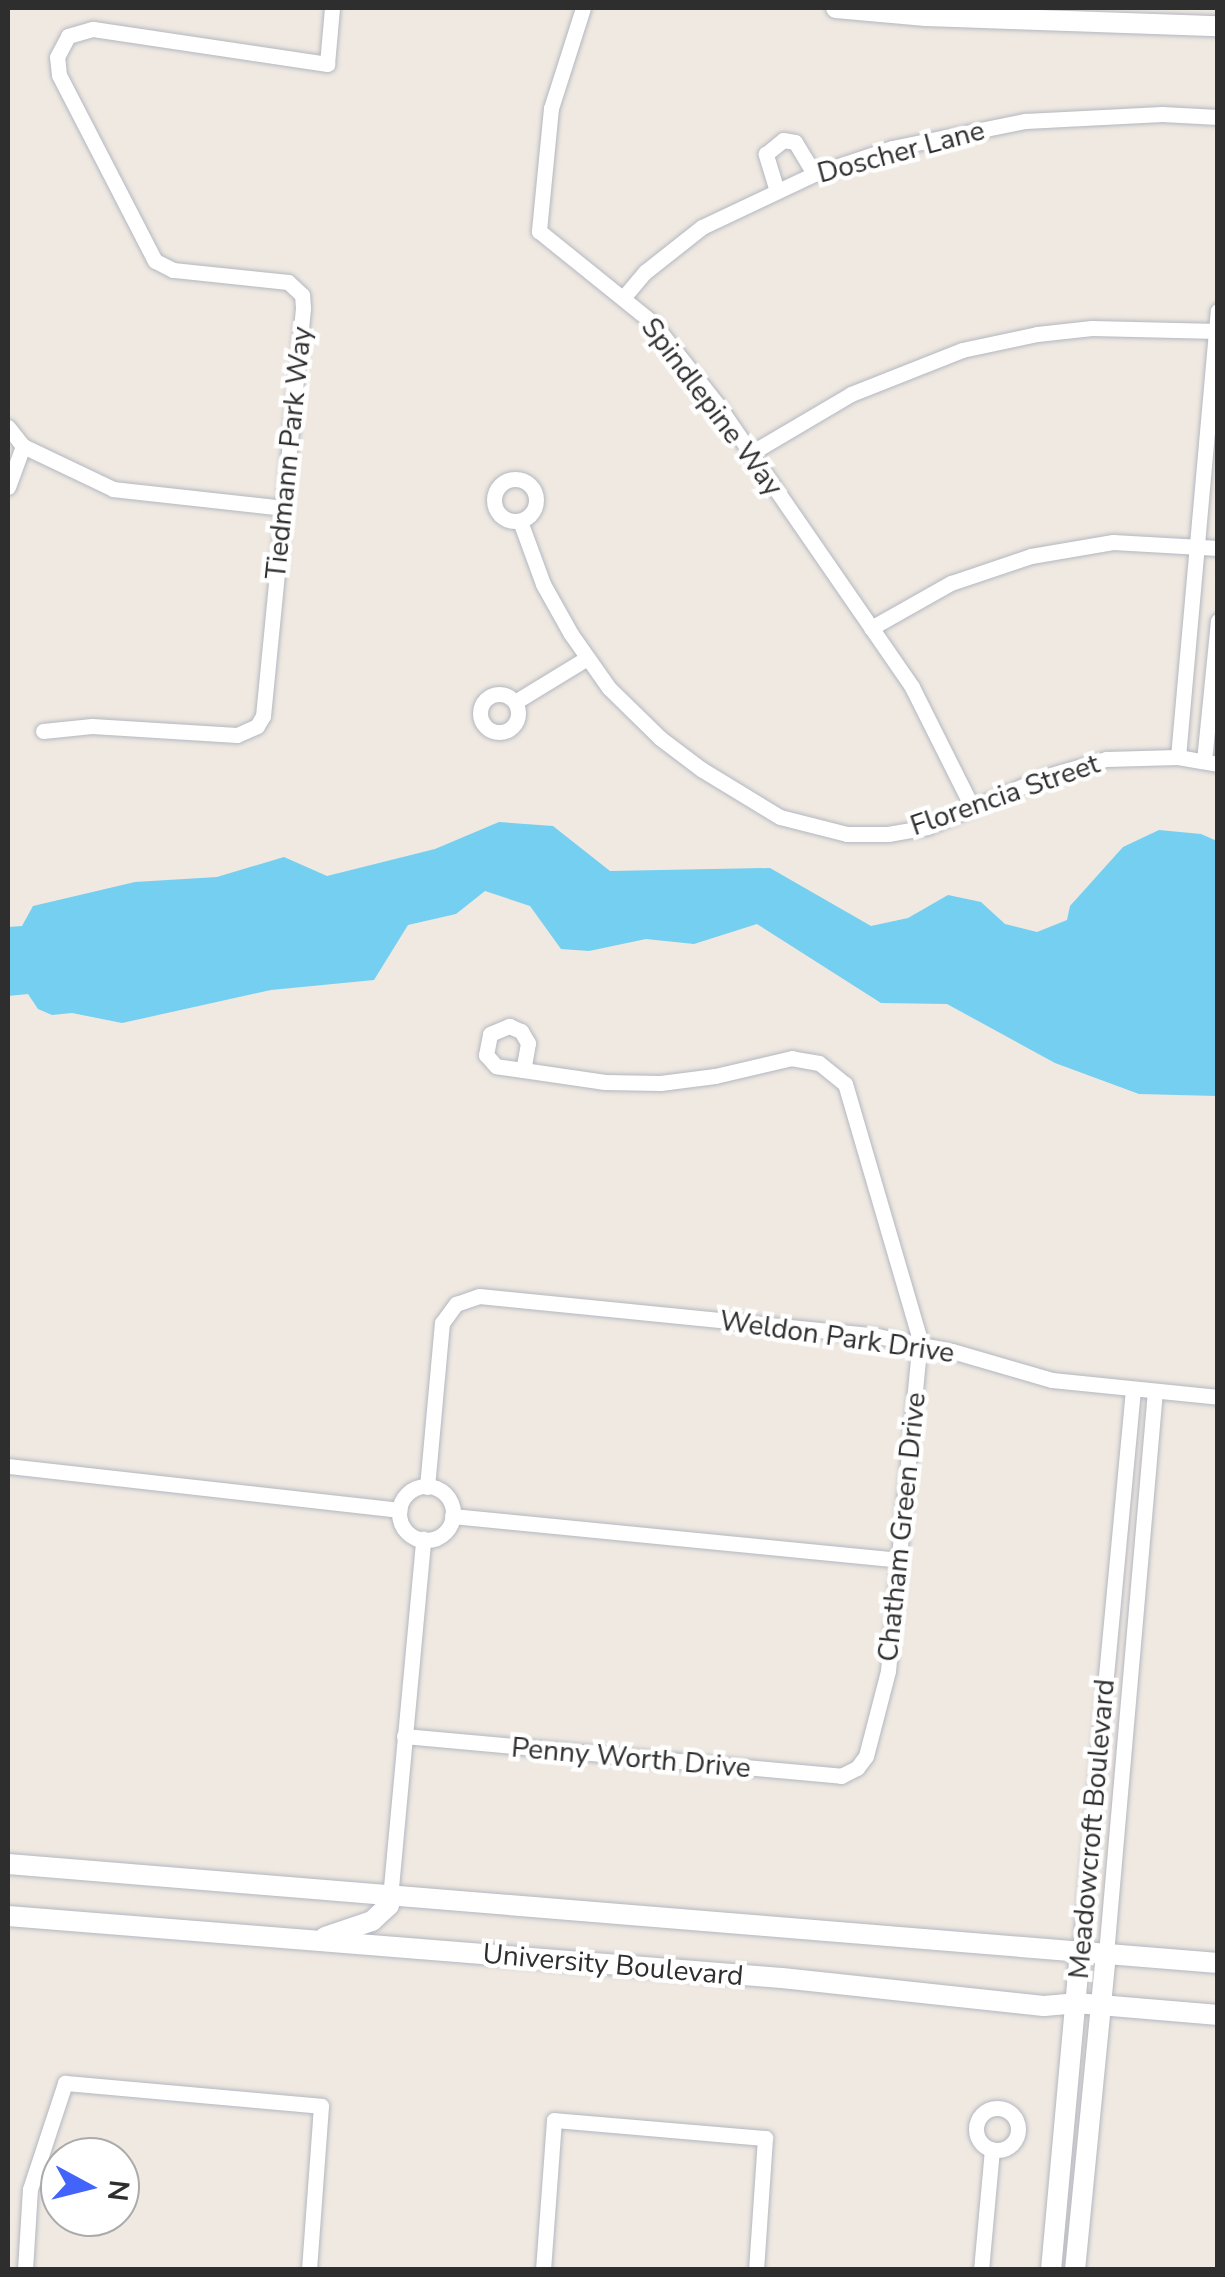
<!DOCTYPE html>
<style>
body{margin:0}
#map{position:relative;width:1225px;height:2277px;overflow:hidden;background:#efe9e1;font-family:"Nunito Sans",sans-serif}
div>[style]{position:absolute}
.water>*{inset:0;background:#75cff0}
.roads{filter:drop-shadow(0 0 2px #b4b7c1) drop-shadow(0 0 2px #b4b7c1)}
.street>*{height:15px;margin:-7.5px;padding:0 7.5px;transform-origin:7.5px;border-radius:7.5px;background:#fff}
.street>.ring{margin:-7.5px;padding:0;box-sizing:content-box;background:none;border:15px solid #fff;border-radius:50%}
.secondary>*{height:20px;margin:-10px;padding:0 10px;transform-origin:10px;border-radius:10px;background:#fff}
span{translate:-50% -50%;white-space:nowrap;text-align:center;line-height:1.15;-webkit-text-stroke:9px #fff;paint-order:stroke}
.street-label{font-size:28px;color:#2e2e2e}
.frame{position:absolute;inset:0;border:10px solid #2e2e2e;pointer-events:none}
.north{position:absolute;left:40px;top:2137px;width:100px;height:100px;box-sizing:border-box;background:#fff;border:2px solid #ababab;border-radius:50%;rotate:97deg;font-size:28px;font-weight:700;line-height:40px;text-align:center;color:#2e2e2e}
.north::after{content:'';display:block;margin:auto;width:35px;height:45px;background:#4264fb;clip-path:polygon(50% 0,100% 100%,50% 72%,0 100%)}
</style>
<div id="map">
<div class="water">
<i style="clip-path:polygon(499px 822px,553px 826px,610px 871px,770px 868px,871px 926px,908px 918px,948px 895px,981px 902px,1005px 924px,1037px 932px,1067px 920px,1070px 906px,1123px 847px,1159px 830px,1201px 834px,1217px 841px,1217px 1096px,1139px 1094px,1055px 1063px,947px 1004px,881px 1003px,757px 924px,694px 944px,646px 939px,589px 951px,561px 949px,530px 906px,485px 891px,456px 914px,408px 925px,374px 980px,271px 990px,122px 1023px,72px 1013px,52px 1015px,38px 1009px,28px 994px,8px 996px,8px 927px,22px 926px,33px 906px,135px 882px,217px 877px,284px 857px,327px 876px,435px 849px)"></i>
</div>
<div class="roads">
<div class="street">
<i style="left:583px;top:8px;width:105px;rotate:107.7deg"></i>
<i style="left:551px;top:108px;width:124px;rotate:95.6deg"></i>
<i style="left:539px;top:231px;width:146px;rotate:38.9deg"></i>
<i style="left:653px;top:323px;width:103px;rotate:51.7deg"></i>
<i style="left:717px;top:404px;width:344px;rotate:55.4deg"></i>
<i style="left:912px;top:687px;width:134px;rotate:63.4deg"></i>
<i style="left:777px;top:191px;width:39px;rotate:-107deg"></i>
<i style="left:766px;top:154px;width:22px;rotate:-39deg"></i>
<i style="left:783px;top:140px;width:12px;rotate:9deg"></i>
<i style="left:795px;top:142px;width:37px;rotate:59deg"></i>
<i style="left:623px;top:298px;width:34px;rotate:-50deg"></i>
<i style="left:645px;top:272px;width:73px;rotate:-38.3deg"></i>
<i style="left:702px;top:227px;width:124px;rotate:-25.3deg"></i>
<i style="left:814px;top:174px;width:82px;rotate:-18.4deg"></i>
<i style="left:892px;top:148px;width:136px;rotate:-11.5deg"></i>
<i style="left:1025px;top:121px;width:137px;rotate:-2.9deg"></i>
<i style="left:1162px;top:114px;width:56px;rotate:3.1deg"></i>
<i style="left:8px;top:427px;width:24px;rotate:52deg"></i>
<i style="left:23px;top:446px;width:100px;rotate:25.5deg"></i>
<i style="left:113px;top:489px;width:172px;rotate:6.3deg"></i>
<i style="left:751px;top:453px;width:116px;rotate:-30.5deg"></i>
<i style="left:851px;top:394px;width:119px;rotate:-21.6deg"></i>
<i style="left:962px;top:350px;width:77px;rotate:-12deg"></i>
<i style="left:1037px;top:334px;width:55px;rotate:-6.2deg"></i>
<i style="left:1092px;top:328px;width:126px;rotate:1.4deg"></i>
<i class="ring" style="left:494px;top:479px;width:27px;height:27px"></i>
<i style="left:8px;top:487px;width:44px;rotate:-69.9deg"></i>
<i style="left:520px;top:521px;width:67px;rotate:69.9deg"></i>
<i style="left:543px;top:584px;width:57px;rotate:60.8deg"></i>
<i style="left:571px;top:634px;width:66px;rotate:54.9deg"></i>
<i style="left:609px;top:688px;width:71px;rotate:44.4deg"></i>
<i style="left:660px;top:738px;width:51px;rotate:37.1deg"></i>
<i style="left:701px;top:769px;width:92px;rotate:31.3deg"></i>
<i style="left:780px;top:817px;width:69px;rotate:14.2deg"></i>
<i style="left:847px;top:834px;width:41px"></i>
<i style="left:888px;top:834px;width:40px;rotate:-10deg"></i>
<i style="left:927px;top:827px;width:127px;rotate:-23.1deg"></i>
<i style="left:1044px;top:777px;width:65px;rotate:-16.2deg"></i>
<i style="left:1106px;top:759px;width:72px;rotate:-1.6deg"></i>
<i style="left:1178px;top:757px;width:41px;rotate:9.9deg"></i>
<i style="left:871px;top:628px;width:92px;rotate:-29.4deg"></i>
<i style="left:951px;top:583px;width:84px;rotate:-18.6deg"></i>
<i style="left:1031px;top:556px;width:83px;rotate:-9.7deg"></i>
<i style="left:1113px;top:542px;width:105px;rotate:3.3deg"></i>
<i class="ring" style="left:480px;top:694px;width:23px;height:23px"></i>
<i style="left:515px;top:702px;width:84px;rotate:-31.4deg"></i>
<i style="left:43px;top:731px;width:49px;rotate:-5.8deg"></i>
<i style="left:92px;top:726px;width:145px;rotate:3.6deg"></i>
<i style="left:237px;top:735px;width:22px;rotate:-24deg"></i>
<i style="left:257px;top:726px;width:12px;rotate:-59deg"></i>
<i style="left:263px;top:716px;width:410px;rotate:-84.4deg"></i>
<i style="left:303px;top:308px;width:13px;rotate:-94deg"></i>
<i style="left:302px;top:295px;width:19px;rotate:-137deg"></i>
<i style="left:288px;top:282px;width:116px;rotate:-174deg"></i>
<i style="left:173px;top:270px;width:20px;rotate:-153deg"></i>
<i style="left:155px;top:261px;width:209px;rotate:-117.3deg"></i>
<i style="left:59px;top:75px;width:18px;rotate:-96deg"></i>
<i style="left:57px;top:57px;width:24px;rotate:-62deg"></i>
<i style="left:68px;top:36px;width:26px;rotate:-16deg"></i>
<i style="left:93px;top:29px;width:237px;rotate:8.5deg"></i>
<i style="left:327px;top:64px;width:56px;rotate:-84.9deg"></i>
<i style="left:1178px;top:757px;width:448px;rotate:-84.9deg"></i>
<i style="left:1204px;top:761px;width:141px;rotate:-84.3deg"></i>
<i style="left:509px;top:1026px;width:13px;rotate:23deg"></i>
<i style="left:521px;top:1031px;width:14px;rotate:60deg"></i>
<i style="left:528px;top:1043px;width:27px;rotate:100deg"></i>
<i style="left:523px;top:1070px;width:27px;rotate:-172deg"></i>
<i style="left:496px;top:1066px;width:15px;rotate:-132deg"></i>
<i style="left:486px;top:1055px;width:21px;rotate:-79deg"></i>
<i style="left:490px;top:1034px;width:21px;rotate:-23deg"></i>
<i style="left:8px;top:1466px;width:394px;rotate:6.4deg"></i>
<i class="ring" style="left:399px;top:1486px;width:39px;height:39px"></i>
<i style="left:427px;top:1487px;width:165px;rotate:-84.8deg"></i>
<i style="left:442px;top:1323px;width:24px;rotate:-54deg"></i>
<i style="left:456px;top:1304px;width:24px;rotate:-19deg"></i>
<i style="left:479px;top:1296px;width:400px;rotate:5.7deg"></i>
<i style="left:877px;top:1336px;width:76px;rotate:11.3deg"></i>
<i style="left:952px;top:1351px;width:104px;rotate:16.2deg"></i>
<i style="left:1052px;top:1380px;width:167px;rotate:5.8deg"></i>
<i style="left:452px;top:1516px;width:450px;rotate:5.6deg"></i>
<i style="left:404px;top:1736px;width:439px;rotate:5.2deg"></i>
<i style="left:841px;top:1776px;width:18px;rotate:-27deg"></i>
<i style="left:857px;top:1768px;width:15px;rotate:-53deg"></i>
<i style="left:866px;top:1756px;width:88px;rotate:-75.5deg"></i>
<i style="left:888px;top:1671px;width:333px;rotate:-84.5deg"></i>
<i style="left:920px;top:1340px;width:267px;rotate:-106.3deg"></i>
<i style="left:845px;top:1084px;width:33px;rotate:-141deg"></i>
<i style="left:819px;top:1063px;width:27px;rotate:-170deg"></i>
<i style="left:792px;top:1058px;width:79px;rotate:166.8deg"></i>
<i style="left:715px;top:1076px;width:55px;rotate:172.7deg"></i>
<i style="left:660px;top:1083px;width:55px;rotate:-179deg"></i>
<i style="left:605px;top:1082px;width:83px;rotate:-171.7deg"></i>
<i style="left:390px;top:1898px;width:361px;rotate:-84.7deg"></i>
<i style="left:1080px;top:1952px;width:565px;rotate:-84.62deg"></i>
<i style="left:1106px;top:1954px;width:565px;rotate:-85.03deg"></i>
<i class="ring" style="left:976px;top:2108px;width:27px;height:27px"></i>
<i style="left:25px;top:2270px;width:81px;rotate:-86.5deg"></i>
<i style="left:30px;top:2189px;width:112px;rotate:-71.7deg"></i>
<i style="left:65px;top:2083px;width:257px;rotate:5.1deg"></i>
<i style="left:321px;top:2106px;width:164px;rotate:94.2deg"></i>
<i style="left:543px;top:2270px;width:150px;rotate:-85.8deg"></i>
<i style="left:554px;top:2120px;width:212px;rotate:4.9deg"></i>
<i style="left:765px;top:2138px;width:132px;rotate:93.9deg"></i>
<i style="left:981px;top:2270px;width:121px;rotate:-84.8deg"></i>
</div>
<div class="secondary">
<i style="left:836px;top:8px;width:90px;rotate:5.1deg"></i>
<i style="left:926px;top:16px;width:292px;rotate:2deg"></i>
<i style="left:8px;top:1864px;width:1214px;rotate:4.68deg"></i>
<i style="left:8px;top:1916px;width:776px;rotate:4.58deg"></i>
<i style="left:782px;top:1978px;width:263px;rotate:6.1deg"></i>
<i style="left:1044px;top:2006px;width:32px;rotate:-5deg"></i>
<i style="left:1076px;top:2003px;width:143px;rotate:4.8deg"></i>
<i style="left:325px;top:1937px;width:50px;rotate:-18.8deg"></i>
<i style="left:372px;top:1921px;width:23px;rotate:-43deg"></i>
<i style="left:389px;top:1905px;width:7px;rotate:-82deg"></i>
<i style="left:1051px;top:2270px;width:319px;rotate:-84.8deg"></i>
<i style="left:1075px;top:2270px;width:318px;rotate:-84.4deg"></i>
</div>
</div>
<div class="street-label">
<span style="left:901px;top:152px;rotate:-15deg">Doscher Lane</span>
<span style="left:712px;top:407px;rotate:53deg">Spindlepine Way</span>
<span style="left:289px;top:453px;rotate:-84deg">Tiedmann Park Way</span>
<span style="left:1005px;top:795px;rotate:-19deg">Florencia Street</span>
<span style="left:837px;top:1337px;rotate:8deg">Weldon Park Drive</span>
<span style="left:902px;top:1527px;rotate:-84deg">Chatham Green Drive</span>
<span style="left:631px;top:1758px;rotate:5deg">Penny Worth Drive</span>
<span style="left:1092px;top:1829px;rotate:-85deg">Meadowcroft Boulevard</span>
<span style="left:613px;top:1965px;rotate:5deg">University Boulevard</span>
</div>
<div class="frame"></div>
<div class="north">N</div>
</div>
